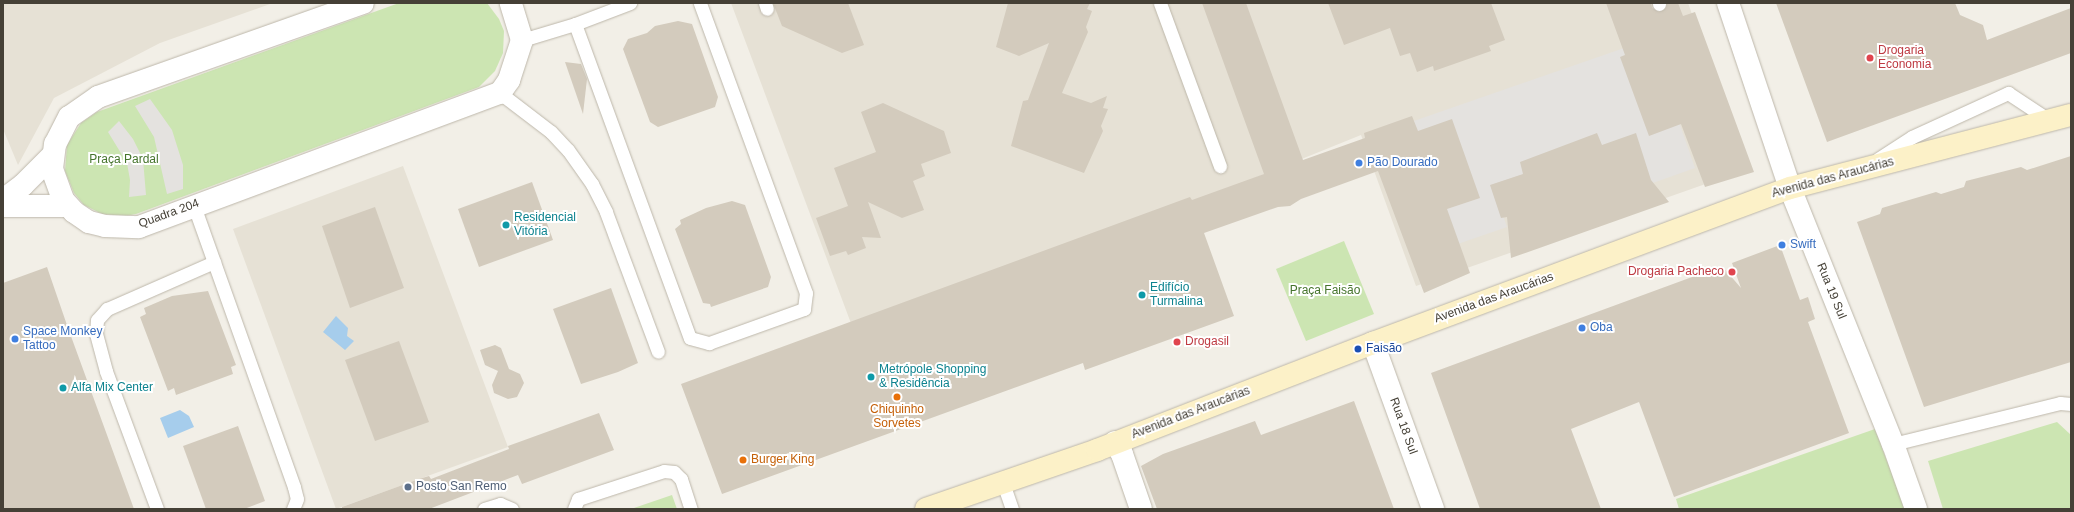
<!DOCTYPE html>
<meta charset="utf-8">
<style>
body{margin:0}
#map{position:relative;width:2074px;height:512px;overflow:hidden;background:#f2efe7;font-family:Helvetica,sans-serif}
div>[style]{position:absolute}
.residential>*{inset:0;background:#e6e1d5}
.green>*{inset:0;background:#cce5b2}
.parking>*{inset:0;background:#e4e2df}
.water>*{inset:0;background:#a6cdec}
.building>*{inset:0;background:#d3cbbd}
.roads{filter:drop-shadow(0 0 1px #bdb7aa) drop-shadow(0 0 1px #bdb7aa)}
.service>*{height:13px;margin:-6.5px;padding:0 6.5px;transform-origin:6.5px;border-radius:6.5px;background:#fff}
.minor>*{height:22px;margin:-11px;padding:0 11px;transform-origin:11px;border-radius:11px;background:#fff}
.tertiary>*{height:22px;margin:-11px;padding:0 11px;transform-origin:11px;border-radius:11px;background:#fff}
.secondary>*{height:22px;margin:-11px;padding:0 11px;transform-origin:11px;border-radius:11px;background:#fcf1c8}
.dots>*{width:11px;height:11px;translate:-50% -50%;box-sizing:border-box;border:2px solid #fff;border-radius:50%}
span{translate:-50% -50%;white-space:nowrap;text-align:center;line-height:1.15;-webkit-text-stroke:4px #fff;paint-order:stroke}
.health-label{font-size:12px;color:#be3a42}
.left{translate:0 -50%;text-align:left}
.right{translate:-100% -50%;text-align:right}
.park-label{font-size:12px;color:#45742c}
.shop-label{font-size:12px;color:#366cbe}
.street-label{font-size:12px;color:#454036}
.culture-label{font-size:12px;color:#0d838f}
.transit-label{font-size:12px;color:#164399}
.food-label{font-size:12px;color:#c56008}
.service-label{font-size:12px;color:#4e5e75}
.frame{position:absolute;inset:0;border:4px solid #454036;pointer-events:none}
</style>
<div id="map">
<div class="residential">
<i style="clip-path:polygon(3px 3px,273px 3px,160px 43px,54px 98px,18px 165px,3px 129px)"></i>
<i style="clip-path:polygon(731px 3px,1688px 3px,1748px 169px,1416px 286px,1361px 135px,1190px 204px,852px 326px)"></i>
<i style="clip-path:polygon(403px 166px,508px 447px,336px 509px,233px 229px)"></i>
</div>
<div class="green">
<i style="clip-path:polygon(399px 3px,487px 3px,499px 19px,504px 31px,503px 53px,495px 71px,479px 87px,136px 214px,125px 216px,102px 214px,84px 205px,74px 193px,65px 171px,67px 145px,81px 123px,97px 112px)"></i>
<i style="clip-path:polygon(1344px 241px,1374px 314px,1306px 341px,1276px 269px)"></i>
<i style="clip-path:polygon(2057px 422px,2071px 435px,2071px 509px,1943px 509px,1928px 461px)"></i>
<i style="clip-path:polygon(1875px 429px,1905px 509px,1679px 509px,1676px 499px)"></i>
<i style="clip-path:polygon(672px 495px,677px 509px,631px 509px)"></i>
</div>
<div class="parking">
<i style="clip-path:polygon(1650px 39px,1695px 168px,1650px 184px,1497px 198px,1507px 227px,1452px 246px,1408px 123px)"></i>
<i style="clip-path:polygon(150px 99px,172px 130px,183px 165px,183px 189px,167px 194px,154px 137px,135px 106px)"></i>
<i style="clip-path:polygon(119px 121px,133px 139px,143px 159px,146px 195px,129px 197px,130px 180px,127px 163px,108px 132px)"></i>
</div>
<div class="water">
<i style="clip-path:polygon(336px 316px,348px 328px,347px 336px,354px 341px,345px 350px,323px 332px)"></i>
<i style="clip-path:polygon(180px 410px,189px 416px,194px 427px,168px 438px,160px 418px)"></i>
</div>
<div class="building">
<i style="clip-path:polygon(773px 3px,848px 3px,864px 45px,842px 53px,782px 26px)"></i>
<i style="clip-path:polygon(1008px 3px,1090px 3px,1087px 9px,1092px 11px,1086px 27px,1088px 32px,1062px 93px,1091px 103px,1107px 96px,1103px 108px,1108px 109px,1101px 126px,1103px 131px,1084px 173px,1011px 146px,1023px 101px,1028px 100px,1049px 43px,1019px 56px,996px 47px)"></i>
<i style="clip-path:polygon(1202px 3px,1246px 3px,1303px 160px,1365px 138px,1364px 133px,1412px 116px,1418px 131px,1452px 119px,1480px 198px,1447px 209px,1470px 273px,1424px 293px,1378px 171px,1301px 199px,1290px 206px,1278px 207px,1204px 233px,1234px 316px,1085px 370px,1083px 363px,722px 494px,681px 384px,1190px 197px,1192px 200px,1264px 174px)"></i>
<i style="clip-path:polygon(1328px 3px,1491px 3px,1505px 40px,1489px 46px,1491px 51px,1434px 71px,1433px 66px,1417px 72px,1410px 53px,1400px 56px,1390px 28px,1344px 45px)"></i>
<i style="clip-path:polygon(1606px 3px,1651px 3px,1652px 8px,1659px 12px,1666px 8px,1667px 3px,1678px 3px,1683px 16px,1695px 12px,1754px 172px,1705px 187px,1681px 124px,1649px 136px,1620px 57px,1625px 55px)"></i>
<i style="clip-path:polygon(1776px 3px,1955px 3px,1960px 15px,1983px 25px,1987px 40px,2071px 8px,2071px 53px,1827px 142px)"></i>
<i style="clip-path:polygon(678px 21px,692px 24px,718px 97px,715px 107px,658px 127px,650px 122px,623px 49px,628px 39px,647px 33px,655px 26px)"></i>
<i style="clip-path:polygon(565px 62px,581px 64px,587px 79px,583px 114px)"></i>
<i style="clip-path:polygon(883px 103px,944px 131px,951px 153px,921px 164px,925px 176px,913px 181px,924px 210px,902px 218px,868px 202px,881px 238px,862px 237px,866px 248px,848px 255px,846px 251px,830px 256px,816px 218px,848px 206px,834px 168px,876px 152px,861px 112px)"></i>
<i style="clip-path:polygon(1597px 133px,1602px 145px,1636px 133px,1651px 180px,1669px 202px,1511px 258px,1507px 217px,1501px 218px,1490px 185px,1523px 174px,1520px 162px)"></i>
<i style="clip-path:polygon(2071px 156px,2071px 362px,1924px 407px,1857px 222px,1880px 214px,1882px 208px,1936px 192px,1941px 194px,1964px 187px,1966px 181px,2021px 167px,2027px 170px)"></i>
<i style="clip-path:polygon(532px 182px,553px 240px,479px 267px,458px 209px)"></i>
<i style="clip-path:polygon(732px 201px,745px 205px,771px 277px,768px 287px,711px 307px,710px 304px,703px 303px,675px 229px,681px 224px,680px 220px,706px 208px)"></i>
<i style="clip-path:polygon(375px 207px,404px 288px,350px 308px,322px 226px)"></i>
<i style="clip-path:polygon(1780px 245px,1800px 300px,1808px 297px,1815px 319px,1808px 322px,1849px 433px,1674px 497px,1639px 402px,1571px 429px,1601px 509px,1480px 509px,1431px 373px,1722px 266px,1741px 288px,1732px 263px)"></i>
<i style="clip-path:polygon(47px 267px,68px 328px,134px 509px,3px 509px,3px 283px)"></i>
<i style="clip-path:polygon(611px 288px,638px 363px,618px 372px,581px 384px,553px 309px)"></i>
<i style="clip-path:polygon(208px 291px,236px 365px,231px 367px,233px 374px,176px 395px,174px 388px,168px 391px,140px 317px,146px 314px,144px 308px,172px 296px)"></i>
<i style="clip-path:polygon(399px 341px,429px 422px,375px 441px,345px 360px)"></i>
<i style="clip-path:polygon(495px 345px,501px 348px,509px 369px,520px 374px,524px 383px,517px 397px,508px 399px,494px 393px,492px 385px,498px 371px,485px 365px,480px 350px)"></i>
<i style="clip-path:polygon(1354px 401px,1394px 509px,1157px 509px,1141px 466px,1163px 454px,1255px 421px,1261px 435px)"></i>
<i style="clip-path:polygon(599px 413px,614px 450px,522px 484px,518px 475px,429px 509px,342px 509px,342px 507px,419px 479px,429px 476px,431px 479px,509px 449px,508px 446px)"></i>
<i style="clip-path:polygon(238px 426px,265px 501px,244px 509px,206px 509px,183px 446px)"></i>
</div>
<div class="roads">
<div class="service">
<i style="left:765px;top:3px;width:6px;rotate:72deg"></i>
<i style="left:1160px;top:3px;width:174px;rotate:69.8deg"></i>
<i style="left:1659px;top:3px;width:1px;rotate:90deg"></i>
<i style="left:575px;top:24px;width:334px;rotate:69.9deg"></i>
<i style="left:690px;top:338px;width:20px;rotate:15deg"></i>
<i style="left:709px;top:343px;width:101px;rotate:-19.7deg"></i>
<i style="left:804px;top:309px;width:16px;rotate:-83deg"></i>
<i style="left:806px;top:293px;width:309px;rotate:-110.1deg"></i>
<i style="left:522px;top:40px;width:55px;rotate:-16.8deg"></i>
<i style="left:575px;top:24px;width:59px;rotate:-20.9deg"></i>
<i style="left:500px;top:93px;width:64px;rotate:37.4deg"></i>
<i style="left:551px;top:132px;width:25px;rotate:47deg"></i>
<i style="left:568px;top:150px;width:42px;rotate:54.8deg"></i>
<i style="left:592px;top:184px;width:31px;rotate:63deg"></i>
<i style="left:606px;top:212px;width:149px;rotate:69.6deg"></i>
<i style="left:1878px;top:159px;width:40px;rotate:-32.9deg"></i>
<i style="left:1912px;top:137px;width:106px;rotate:-24.6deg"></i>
<i style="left:2008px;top:93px;width:49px;rotate:33.4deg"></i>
<i style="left:194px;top:206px;width:298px;rotate:70.4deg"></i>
<i style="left:294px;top:487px;width:12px;rotate:76deg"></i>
<i style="left:297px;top:499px;width:11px;rotate:112deg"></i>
<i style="left:1893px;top:444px;width:172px;rotate:-13.8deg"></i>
<i style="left:2060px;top:403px;width:11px;rotate:5deg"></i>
<i style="left:1003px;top:483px;width:28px;rotate:71deg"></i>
<i style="left:157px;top:509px;width:147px;rotate:-110.3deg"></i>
<i style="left:106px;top:371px;width:38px;rotate:-105deg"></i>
<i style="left:96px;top:334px;width:14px;rotate:-86deg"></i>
<i style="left:97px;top:320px;width:15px;rotate:-48deg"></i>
<i style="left:107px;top:309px;width:117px;rotate:-23.7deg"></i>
<i style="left:484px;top:509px;width:17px;rotate:-17deg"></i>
<i style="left:500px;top:504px;width:13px;rotate:23deg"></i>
<i style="left:574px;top:509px;width:11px;rotate:-68deg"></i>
<i style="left:578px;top:499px;width:90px;rotate:-18deg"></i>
<i style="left:664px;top:471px;width:10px;rotate:6deg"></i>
<i style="left:674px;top:472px;width:10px;rotate:45deg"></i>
<i style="left:681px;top:479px;width:32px;rotate:72deg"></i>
</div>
<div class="minor">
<i style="left:363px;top:3px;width:281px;rotate:160.5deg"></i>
<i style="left:98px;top:97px;width:35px;rotate:145deg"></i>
<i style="left:69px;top:117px;width:30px;rotate:117deg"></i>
<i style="left:55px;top:144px;width:25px;rotate:97deg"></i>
<i style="left:52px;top:169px;width:33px;rotate:70deg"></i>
<i style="left:63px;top:200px;width:16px;rotate:47deg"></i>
<i style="left:74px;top:212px;width:18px;rotate:34deg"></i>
<i style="left:89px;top:222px;width:16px;rotate:14deg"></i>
<i style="left:105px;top:226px;width:34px;rotate:2deg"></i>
<i style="left:139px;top:227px;width:385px;rotate:-20.4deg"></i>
<i style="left:500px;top:93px;width:16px;rotate:-55deg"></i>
<i style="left:509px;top:80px;width:42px;rotate:-72deg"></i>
<i style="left:522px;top:40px;width:39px;rotate:-107deg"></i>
<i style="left:1790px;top:188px;width:276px;rotate:68.1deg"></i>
<i style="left:1893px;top:444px;width:69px;rotate:70.5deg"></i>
<i style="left:3px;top:200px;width:25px;rotate:-37deg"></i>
<i style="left:23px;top:185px;width:42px;rotate:-45deg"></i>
<i style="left:3px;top:206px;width:65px"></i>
<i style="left:1373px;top:343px;width:177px;rotate:70.1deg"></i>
<i style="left:1115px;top:442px;width:14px;rotate:60deg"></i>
<i style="left:1122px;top:454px;width:58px;rotate:70.9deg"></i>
</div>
<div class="tertiary">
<i style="left:1728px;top:3px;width:195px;rotate:71.5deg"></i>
</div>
<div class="secondary">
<i style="left:926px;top:509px;width:181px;rotate:-19deg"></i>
<i style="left:1097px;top:450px;width:296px;rotate:-21.2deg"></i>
<i style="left:1373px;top:343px;width:445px;rotate:-20.4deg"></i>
<i style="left:1790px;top:188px;width:290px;rotate:-14.6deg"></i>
</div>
</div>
<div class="dots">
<i style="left:1870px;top:58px;background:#e0444e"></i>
<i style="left:1359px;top:163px;background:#3f7fe0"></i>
<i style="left:506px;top:225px;background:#0f9aa8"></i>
<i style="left:1782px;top:245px;background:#3f7fe0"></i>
<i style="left:1732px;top:272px;background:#e0444e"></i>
<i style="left:1142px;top:295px;background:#0f9aa8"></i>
<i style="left:1582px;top:328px;background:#3f7fe0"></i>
<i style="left:15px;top:339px;background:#3f7fe0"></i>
<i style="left:1177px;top:342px;background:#e0444e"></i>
<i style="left:1358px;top:349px;background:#1a4fb4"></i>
<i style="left:871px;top:377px;background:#0f9aa8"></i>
<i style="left:63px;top:388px;background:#0f9aa8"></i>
<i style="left:897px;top:397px;background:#e8710a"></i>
<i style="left:743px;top:460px;background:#e8710a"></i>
<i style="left:408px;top:487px;background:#5c6f8a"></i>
</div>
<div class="health-label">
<span class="left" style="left:1878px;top:58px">Drogaria<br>Economia</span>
<span class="right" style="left:1724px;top:272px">Drogaria Pacheco</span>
<span class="left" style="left:1185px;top:342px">Drogasil</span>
</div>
<div class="park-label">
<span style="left:124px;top:160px">Praça Pardal</span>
<span style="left:1325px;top:291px">Praça Faisão</span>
</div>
<div class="shop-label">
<span class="left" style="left:1367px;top:163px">Pão Dourado</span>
<span class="left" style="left:1790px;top:245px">Swift</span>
<span class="left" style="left:1590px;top:328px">Oba</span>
<span class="left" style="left:23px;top:339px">Space Monkey<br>Tattoo</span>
</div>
<div class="street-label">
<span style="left:1833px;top:178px;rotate:-15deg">Avenida das Araucárias</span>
<span style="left:169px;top:214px;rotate:-20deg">Quadra 204</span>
<span style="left:1831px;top:291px;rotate:68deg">Rua 19 Sul</span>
<span style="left:1494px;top:298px;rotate:-20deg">Avenida das Araucárias</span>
<span style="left:1191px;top:413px;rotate:-21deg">Avenida das Araucárias</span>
<span style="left:1403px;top:426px;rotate:70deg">Rua 18 Sul</span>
</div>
<div class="culture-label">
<span class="left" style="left:514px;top:225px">Residencial<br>Vitória</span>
<span class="left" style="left:1150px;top:295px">Edifício<br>Turmalina</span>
<span class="left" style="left:879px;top:377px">Metrópole Shopping<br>&amp; Residência</span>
<span class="left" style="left:71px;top:388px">Alfa Mix Center</span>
</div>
<div class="transit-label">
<span class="left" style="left:1366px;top:349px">Faisão</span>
</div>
<div class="food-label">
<span style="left:897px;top:417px">Chiquinho<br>Sorvetes</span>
<span class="left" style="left:751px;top:460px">Burger King</span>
</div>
<div class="service-label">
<span class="left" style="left:416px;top:487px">Posto San Remo</span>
</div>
<div class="frame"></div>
</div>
